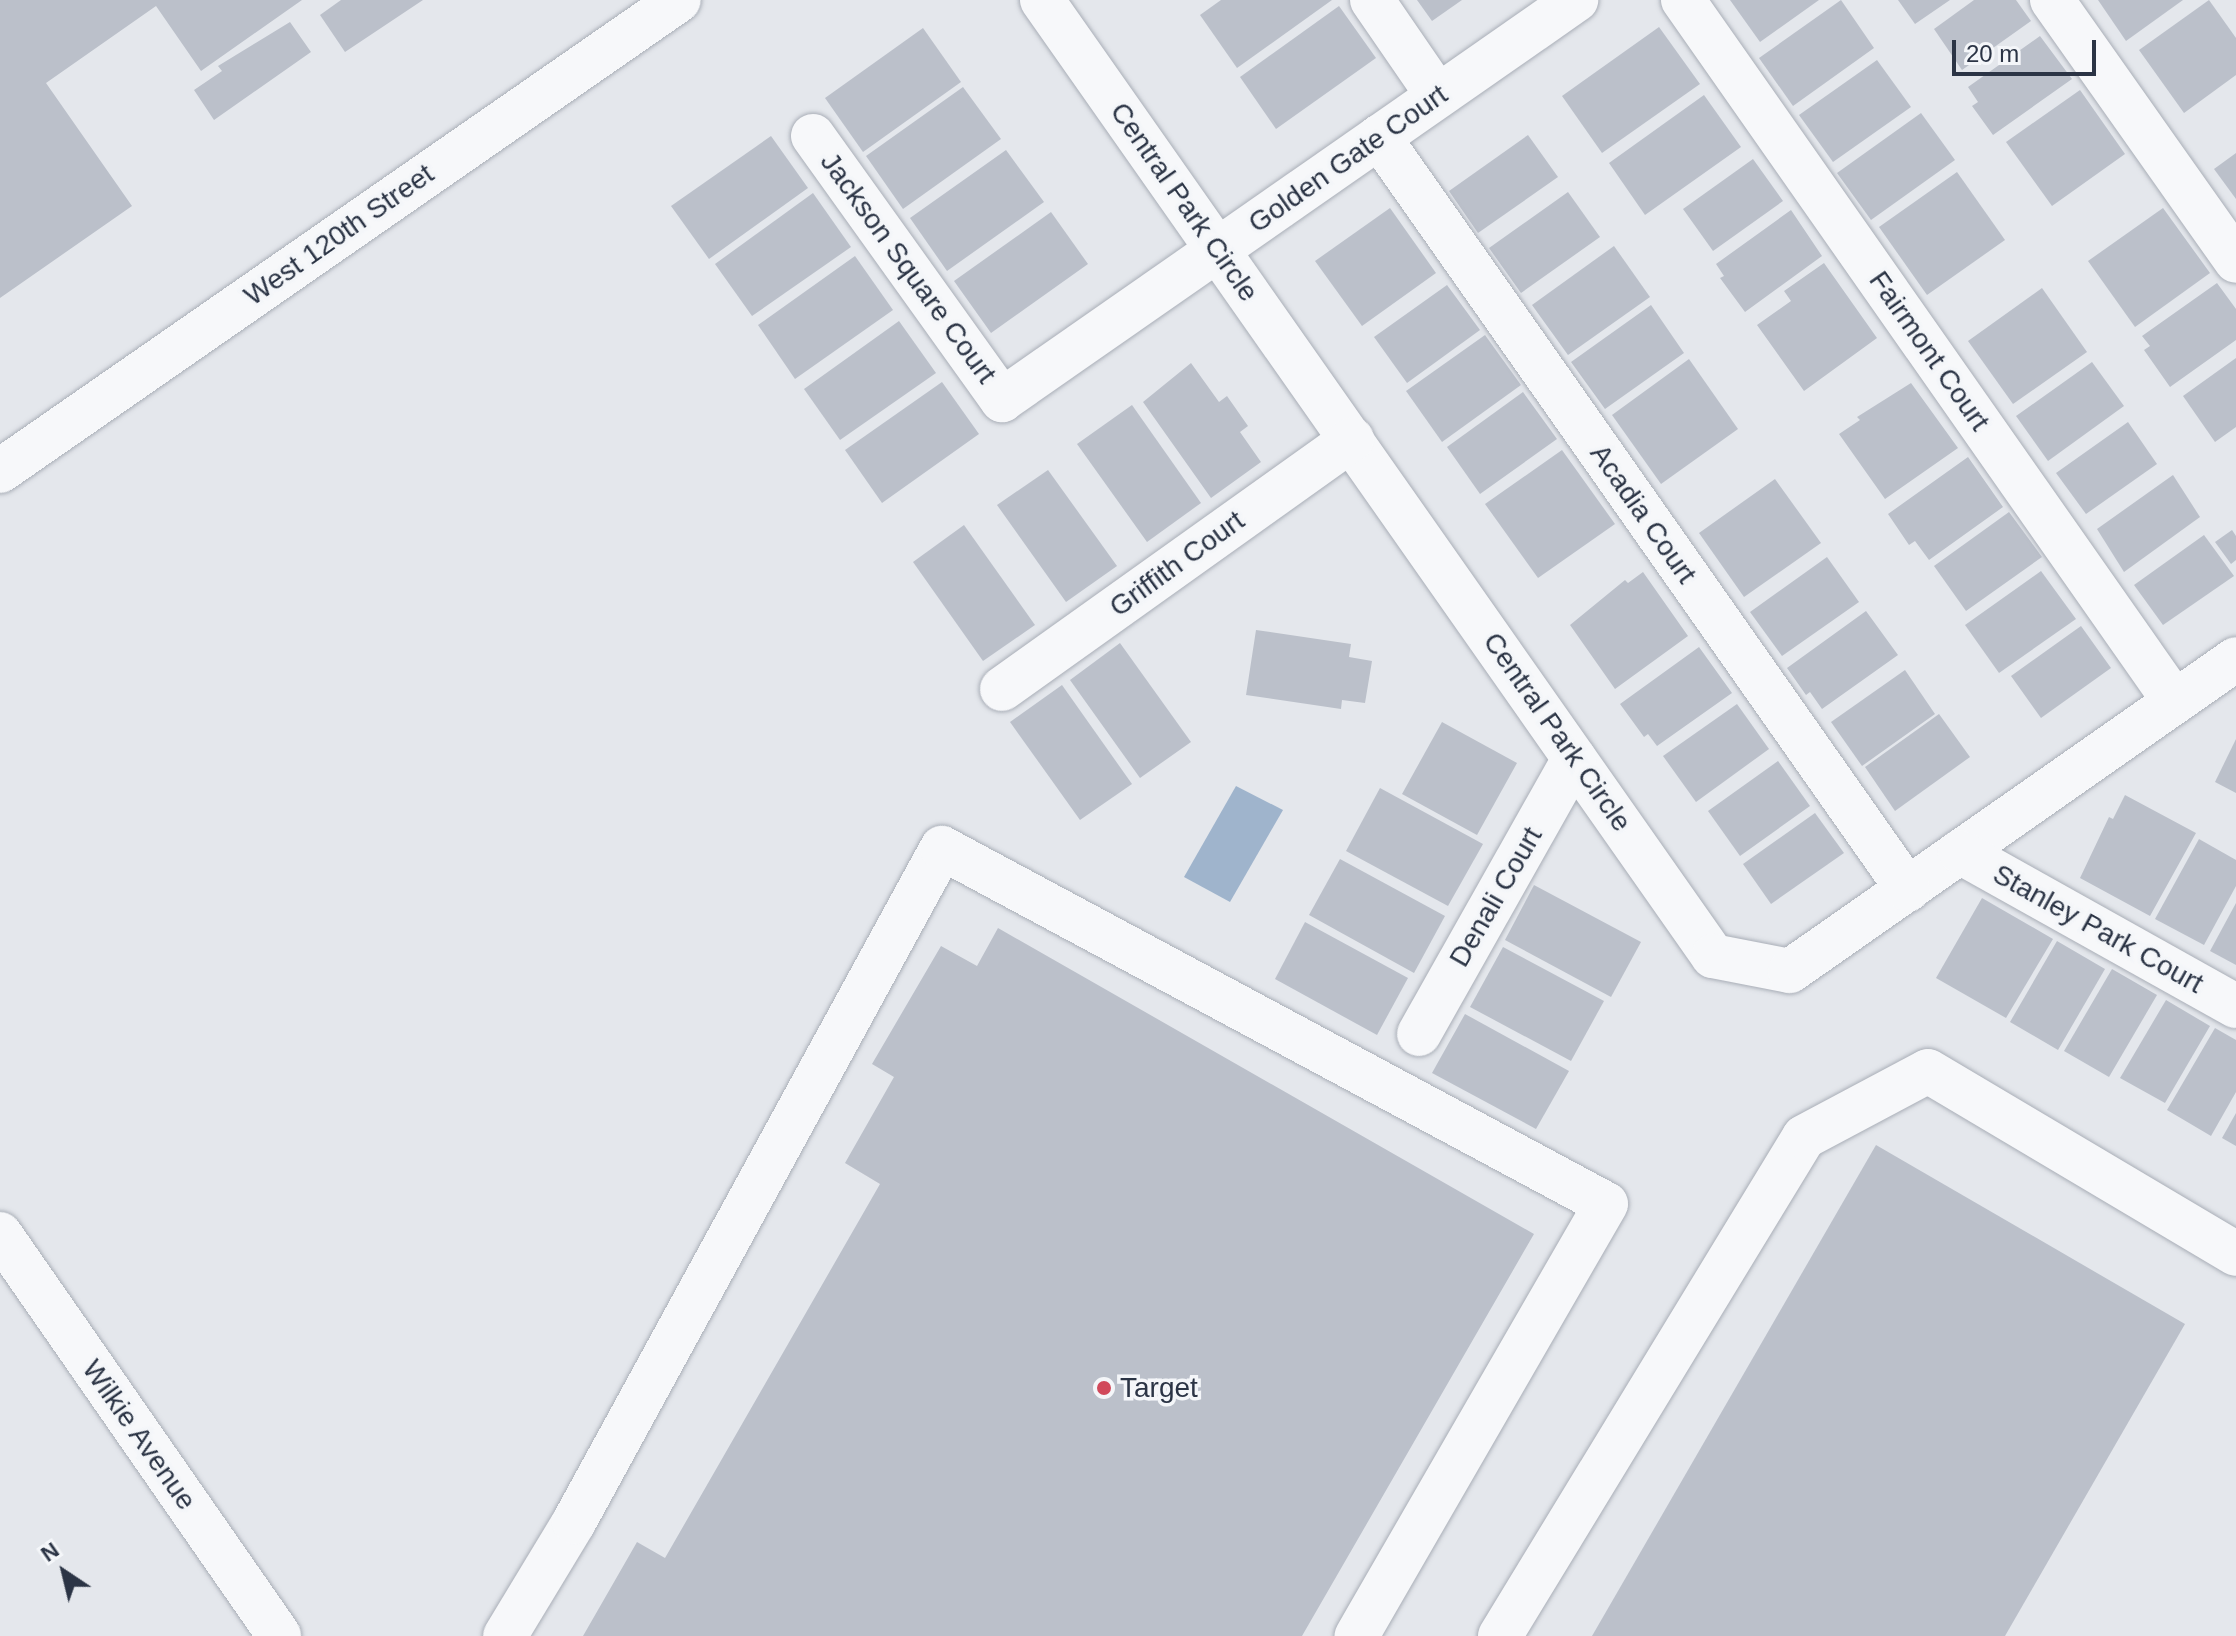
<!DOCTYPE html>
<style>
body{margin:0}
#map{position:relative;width:2236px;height:1636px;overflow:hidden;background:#e4e7ec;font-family:Arial,sans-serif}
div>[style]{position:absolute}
.water>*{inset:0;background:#9fb4cc}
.building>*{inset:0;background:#bbc0ca}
.roads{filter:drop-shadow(0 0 2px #a9aeb7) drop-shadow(0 0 2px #a9aeb7)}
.minor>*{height:44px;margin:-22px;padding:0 22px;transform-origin:22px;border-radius:22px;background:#f7f8fa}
.dots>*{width:22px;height:22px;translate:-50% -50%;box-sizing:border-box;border:4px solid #f4f6f9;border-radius:50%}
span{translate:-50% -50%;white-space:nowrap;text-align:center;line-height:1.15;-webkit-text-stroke:7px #f4f6f9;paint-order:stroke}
.street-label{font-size:28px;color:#2b3445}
.poi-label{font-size:28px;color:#2b3445}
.left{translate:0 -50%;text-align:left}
.north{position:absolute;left:24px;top:1532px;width:80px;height:80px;-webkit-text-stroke:6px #f4f6f9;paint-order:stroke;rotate:325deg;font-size:22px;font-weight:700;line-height:32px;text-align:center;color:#2b3445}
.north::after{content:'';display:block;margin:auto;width:28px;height:36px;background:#2b3445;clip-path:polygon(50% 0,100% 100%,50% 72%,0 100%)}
.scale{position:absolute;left:1952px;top:40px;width:144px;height:36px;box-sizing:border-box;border:4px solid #2b3445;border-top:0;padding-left:10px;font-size:24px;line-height:28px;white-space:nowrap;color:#2b3445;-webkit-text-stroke:6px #f4f6f9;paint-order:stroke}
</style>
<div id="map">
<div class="water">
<i style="clip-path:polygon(1236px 786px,1283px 810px,1230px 902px,1184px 877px)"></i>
</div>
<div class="building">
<i style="clip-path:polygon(0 0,302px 0,201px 71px,156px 6px,46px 83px,132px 206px,0 298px)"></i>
<i style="clip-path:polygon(341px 0,423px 0,345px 52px,320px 15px)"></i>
<i style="clip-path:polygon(1221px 0,1332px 0,1237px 68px,1200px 15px)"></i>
<i style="clip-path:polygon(1417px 0,1462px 0,1432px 21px)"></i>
<i style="clip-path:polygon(1730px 0,1819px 0,1760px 42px)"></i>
<i style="clip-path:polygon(1841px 0,1874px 48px,1793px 106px,1759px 58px)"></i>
<i style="clip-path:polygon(1898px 0,1950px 0,1915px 24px)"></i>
<i style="clip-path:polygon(1974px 0,2016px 0,2031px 21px,1962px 70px,1934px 29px)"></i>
<i style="clip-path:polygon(2098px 0,2183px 0,2126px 41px)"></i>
<i style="clip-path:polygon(2209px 0,2236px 38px,2236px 75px,2184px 113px,2139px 50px)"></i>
<i style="clip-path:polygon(1339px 6px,1376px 58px,1276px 129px,1240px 77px)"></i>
<i style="clip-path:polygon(290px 22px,311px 52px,214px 120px,194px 90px,222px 71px,218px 66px)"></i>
<i style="clip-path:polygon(1659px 27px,1700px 84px,1602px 153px,1562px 96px)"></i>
<i style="clip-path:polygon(923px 28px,961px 82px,863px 152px,825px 98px)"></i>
<i style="clip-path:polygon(2040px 36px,2072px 79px,1993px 135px,1972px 106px,1978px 102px,1968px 87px)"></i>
<i style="clip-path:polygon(1877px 60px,1911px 107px,1833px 162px,1799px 115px)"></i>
<i style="clip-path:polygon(963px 87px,1001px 139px,903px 209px,866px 156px)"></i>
<i style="clip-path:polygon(2080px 90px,2125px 154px,2052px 206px,2006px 142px)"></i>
<i style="clip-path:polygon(1704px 95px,1741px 147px,1645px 215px,1609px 163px)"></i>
<i style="clip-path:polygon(1921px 113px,1955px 160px,1871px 220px,1837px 173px)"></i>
<i style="clip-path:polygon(1528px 135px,1558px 177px,1478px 233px,1449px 191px)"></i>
<i style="clip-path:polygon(771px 136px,808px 188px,709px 259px,671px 206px)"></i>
<i style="clip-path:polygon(1006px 150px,1044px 202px,947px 271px,910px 218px)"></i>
<i style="clip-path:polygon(2236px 153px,2236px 199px,2214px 169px)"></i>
<i style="clip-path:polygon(1753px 159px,1783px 201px,1713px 251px,1683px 209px)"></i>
<i style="clip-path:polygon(1957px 172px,2005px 240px,1927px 295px,1879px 227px)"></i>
<i style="clip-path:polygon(1568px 192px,1600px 237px,1521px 293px,1489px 248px)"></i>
<i style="clip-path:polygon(813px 193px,851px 247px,752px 316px,715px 264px)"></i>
<i style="clip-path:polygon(1390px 208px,1436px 273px,1362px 326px,1315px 261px)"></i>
<i style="clip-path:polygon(2163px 208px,2210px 273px,2135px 327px,2088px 261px)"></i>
<i style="clip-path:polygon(1791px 210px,1822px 256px,1745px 312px,1720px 278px,1724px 276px,1716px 264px)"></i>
<i style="clip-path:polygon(1051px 212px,1088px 264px,991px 333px,954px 281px)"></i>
<i style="clip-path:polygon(1614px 246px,1650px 297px,1568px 355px,1532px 305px)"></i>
<i style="clip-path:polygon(855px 256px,893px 310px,795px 379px,758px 325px)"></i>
<i style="clip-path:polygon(1824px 263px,1877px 338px,1804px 391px,1757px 325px,1791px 301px,1784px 291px)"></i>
<i style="clip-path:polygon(2217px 283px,2236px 309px,2236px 340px,2170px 387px,2144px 350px,2150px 346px,2142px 336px)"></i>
<i style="clip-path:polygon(1447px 285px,1480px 330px,1407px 383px,1374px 337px)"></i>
<i style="clip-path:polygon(2042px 288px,2087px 352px,2013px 404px,1968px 341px)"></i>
<i style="clip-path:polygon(1651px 305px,1684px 353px,1605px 409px,1571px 362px)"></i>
<i style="clip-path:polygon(899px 321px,936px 373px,840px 440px,804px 389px)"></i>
<i style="clip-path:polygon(1485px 335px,1521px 385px,1442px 442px,1406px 391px)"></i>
<i style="clip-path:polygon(2236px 358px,2236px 427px,2215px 442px,2183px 396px)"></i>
<i style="clip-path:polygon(1689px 359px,1738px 429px,1661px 484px,1612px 415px)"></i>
<i style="clip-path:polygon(2092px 362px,2124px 406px,2048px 461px,2016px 416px)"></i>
<i style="clip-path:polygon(1191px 363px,1219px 402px,1227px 396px,1248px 426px,1240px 432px,1261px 462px,1211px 498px,1143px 402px)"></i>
<i style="clip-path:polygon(942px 382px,979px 434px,882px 503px,845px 450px)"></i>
<i style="clip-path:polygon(1911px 383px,1958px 448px,1885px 499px,1839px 434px,1860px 420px,1857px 417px)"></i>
<i style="clip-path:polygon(1523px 392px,1557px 439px,1480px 494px,1447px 447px)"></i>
<i style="clip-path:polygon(1132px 405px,1201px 503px,1147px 542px,1077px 444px)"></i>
<i style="clip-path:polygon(2128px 422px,2157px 464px,2086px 514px,2056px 473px)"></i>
<i style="clip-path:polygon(1562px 450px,1615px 524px,1538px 578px,1485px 504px)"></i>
<i style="clip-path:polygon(1968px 457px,2003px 507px,1929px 560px,1915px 541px,1909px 545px,1888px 514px)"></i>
<i style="clip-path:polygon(1048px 470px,1117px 566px,1066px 602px,997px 505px)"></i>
<i style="clip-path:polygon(2173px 475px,2200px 517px,2124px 572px,2097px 529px)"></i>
<i style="clip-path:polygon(1775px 479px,1821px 543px,1744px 597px,1699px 533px)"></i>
<i style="clip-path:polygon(2009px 512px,2042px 557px,1966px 611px,1934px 566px)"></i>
<i style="clip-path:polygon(964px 525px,1035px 625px,983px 661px,913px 562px)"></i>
<i style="clip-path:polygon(2232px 530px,2236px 536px,2236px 560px,2231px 564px,2215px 542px)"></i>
<i style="clip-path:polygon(2204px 535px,2234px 576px,2163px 625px,2134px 585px)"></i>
<i style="clip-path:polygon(1827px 557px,1859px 602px,1782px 656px,1750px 612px)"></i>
<i style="clip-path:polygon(2041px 571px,2076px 619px,1999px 673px,1965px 625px)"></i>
<i style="clip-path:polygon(1643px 572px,1688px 636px,1615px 689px,1570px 625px,1625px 580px,1628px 583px)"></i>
<i style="clip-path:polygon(1866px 611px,1898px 655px,1822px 709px,1810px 692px,1806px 695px,1787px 668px)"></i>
<i style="clip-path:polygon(2081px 626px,2111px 668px,2041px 718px,2011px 676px)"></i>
<i style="clip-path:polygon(1256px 630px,1351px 644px,1349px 657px,1372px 661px,1365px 703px,1342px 700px,1341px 709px,1246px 695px)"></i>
<i style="clip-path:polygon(1120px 643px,1191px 742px,1140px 778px,1070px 680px)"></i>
<i style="clip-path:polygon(1699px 647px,1732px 693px,1657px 746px,1648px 734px,1644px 737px,1620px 704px)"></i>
<i style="clip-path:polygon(1905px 670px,1935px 714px,1862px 766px,1831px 722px)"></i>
<i style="clip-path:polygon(1062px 685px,1132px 784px,1080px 820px,1010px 722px)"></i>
<i style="clip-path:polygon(1737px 704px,1769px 749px,1696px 802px,1663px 756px)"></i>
<i style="clip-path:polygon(1939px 714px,1970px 757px,1895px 811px,1865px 767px)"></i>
<i style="clip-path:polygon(1442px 722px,1517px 763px,1477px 835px,1402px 794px)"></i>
<i style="clip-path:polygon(2236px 739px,2236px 793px,2215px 782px)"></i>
<i style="clip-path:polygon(1778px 761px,1810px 806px,1740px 856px,1708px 811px)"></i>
<i style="clip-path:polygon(1380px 788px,1483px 844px,1448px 906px,1346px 851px)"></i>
<i style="clip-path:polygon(2125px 795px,2196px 833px,2150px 916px,2080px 878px,2109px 817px,2113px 819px)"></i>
<i style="clip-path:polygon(1815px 813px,1844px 853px,1771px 904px,1743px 864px)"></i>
<i style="clip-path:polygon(2199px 839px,2236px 860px,2236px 886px,2204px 945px,2155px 919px)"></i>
<i style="clip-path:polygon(1340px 859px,1445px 916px,1414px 973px,1309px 915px)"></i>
<i style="clip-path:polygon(1534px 885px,1641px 942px,1611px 997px,1505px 940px)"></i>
<i style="clip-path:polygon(1982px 898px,2053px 939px,2006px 1018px,1936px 978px)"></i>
<i style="clip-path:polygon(2236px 903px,2236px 965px,2210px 951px)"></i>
<i style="clip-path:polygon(1305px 922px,1408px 978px,1377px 1035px,1275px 979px)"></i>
<i style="clip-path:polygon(998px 928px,1534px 1234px,1302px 1636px,583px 1636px,637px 1542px,665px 1558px,880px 1184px,845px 1163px,894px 1077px,872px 1064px,941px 946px,977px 966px)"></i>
<i style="clip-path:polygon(2057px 941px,2105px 969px,2058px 1050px,2010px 1022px)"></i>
<i style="clip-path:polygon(1503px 947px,1604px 1001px,1571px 1061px,1470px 1007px)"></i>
<i style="clip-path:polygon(2112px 969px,2157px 995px,2109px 1077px,2064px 1051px)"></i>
<i style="clip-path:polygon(2166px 1000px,2210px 1026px,2165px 1103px,2120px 1078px)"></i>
<i style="clip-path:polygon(1465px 1014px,1569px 1071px,1536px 1129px,1432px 1073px)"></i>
<i style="clip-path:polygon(2215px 1028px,2236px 1040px,2236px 1092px,2211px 1136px,2167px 1110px)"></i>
<i style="clip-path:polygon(2236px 1113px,2236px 1146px,2222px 1138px)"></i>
<i style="clip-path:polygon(1876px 1145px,2185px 1324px,2005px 1636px,1592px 1636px)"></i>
</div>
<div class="roads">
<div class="minor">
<i style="left:1042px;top:0;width:1168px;rotate:54.94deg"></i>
<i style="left:1713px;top:956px;width:78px;rotate:11deg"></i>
<i style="left:1790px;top:971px;width:544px;rotate:-34.97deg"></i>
<i style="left:1372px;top:0;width:116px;rotate:55.5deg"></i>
<i style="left:1683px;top:0;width:857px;rotate:54.98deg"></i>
<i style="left:2052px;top:0;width:319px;rotate:54.8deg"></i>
<i style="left:813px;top:136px;width:325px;rotate:54.4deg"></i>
<i style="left:1002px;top:400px;width:700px;rotate:-34.87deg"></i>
<i style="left:1379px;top:137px;width:920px;rotate:54.91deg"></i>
<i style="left:0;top:471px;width:826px;rotate:-34.75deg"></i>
<i style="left:1002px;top:689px;width:430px;rotate:-35.5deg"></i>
<i style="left:1960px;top:852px;width:316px;rotate:29.2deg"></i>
<i style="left:1419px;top:1034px;width:316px;rotate:-60.6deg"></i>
<i style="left:0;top:1234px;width:489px;rotate:55.2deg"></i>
<i style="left:505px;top:1636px;width:133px;rotate:-58.8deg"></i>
<i style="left:574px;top:1522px;width:768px;rotate:-61.37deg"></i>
<i style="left:942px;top:848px;width:753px;rotate:28.2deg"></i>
<i style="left:1606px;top:1204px;width:499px;rotate:120deg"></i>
<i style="left:1500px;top:1636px;width:584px;rotate:-58.65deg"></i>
<i style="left:1804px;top:1137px;width:140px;rotate:-28deg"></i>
<i style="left:1928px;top:1071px;width:358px;rotate:30.7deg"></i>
</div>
</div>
<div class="dots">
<i style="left:1104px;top:1388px;background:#d1495b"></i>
</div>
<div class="street-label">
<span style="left:1348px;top:159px;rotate:-35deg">Golden Gate Court</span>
<span style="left:1184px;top:202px;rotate:55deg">Central Park Circle</span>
<span style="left:339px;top:235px;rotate:-35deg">West 120th Street</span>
<span style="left:908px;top:268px;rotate:54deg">Jackson Square Court</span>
<span style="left:1929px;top:351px;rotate:55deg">Fairmont Court</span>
<span style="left:1643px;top:514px;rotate:55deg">Acadia Court</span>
<span style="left:1177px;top:564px;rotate:-36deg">Griffith Court</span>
<span style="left:1557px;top:732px;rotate:55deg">Central Park Circle</span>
<span style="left:1496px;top:897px;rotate:-60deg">Denali Court</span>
<span style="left:2098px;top:929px;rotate:29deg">Stanley Park Court</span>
<span style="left:139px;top:1435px;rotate:55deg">Wilkie Avenue</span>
</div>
<div class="poi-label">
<span class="left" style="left:1120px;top:1388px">Target</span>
</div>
<div class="north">N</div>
<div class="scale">20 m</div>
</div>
